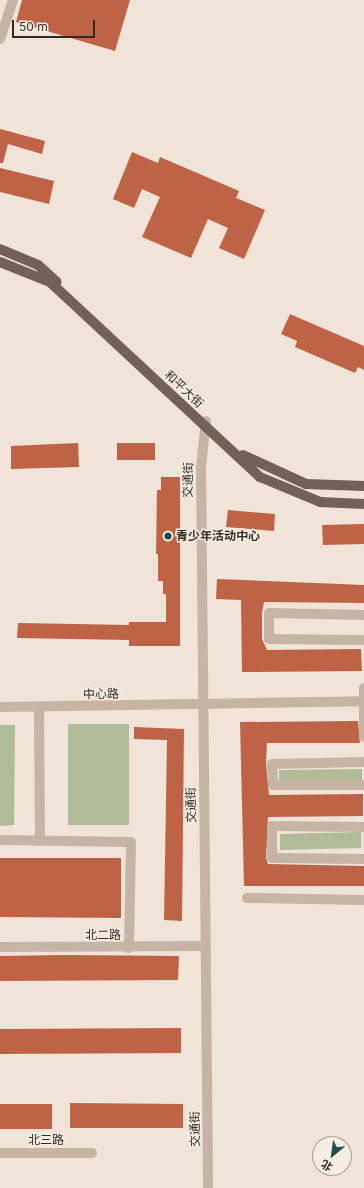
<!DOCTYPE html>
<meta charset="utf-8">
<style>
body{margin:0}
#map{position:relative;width:364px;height:1188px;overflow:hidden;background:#efe4d7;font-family:Inter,"Noto Sans SC",sans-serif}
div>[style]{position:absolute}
.green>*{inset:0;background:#b0bc99}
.building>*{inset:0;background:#be6346}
.minor>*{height:10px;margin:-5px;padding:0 5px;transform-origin:5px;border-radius:5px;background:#c6b4a4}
.major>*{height:10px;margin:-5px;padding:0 5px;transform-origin:5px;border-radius:5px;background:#736057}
.dots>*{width:11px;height:11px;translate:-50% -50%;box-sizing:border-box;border:2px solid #f7eee3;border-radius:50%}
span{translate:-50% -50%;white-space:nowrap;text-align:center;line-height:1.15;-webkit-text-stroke:3px #f7eee3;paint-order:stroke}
.street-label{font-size:12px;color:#322925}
.poi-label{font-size:12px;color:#322925;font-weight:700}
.left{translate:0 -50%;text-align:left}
.north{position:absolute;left:312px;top:1136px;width:40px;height:40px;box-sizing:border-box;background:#f7eee3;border:1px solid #a89f97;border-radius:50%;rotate:209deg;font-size:11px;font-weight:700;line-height:16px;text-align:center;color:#322925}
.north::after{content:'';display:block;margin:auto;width:14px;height:18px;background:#1e4d50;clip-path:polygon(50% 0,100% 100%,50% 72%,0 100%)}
.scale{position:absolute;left:12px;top:20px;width:83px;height:18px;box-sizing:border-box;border:2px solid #322925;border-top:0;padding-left:5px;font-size:12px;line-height:14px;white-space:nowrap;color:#322925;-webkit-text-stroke:3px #f7eee3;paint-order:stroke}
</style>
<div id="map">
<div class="green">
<i style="clip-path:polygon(68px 724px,129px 724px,129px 825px,68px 825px)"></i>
<i style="clip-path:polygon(0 725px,15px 725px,14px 825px,0 826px)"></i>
<i style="clip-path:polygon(362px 769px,362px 782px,279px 781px,279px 770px)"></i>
<i style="clip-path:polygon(361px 832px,361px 848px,280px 850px,280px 834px)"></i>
</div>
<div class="building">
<i style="clip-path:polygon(22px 0,130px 0,115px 51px,16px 22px)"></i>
<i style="clip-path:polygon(0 129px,45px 141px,42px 154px,8px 144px,3px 163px,0 163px)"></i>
<i style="clip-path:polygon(132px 152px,158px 163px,160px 157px,239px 191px,236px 198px,265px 210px,244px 259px,219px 248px,228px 228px,208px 219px,191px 258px,142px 237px,160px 197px,142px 189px,134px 208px,113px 199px)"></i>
<i style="clip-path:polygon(0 168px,54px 181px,49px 204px,0 192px)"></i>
<i style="clip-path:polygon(290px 314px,364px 346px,364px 370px,358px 367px,355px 373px,295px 347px,297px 341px,281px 334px)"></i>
<i style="clip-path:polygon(78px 443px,79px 467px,11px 469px,11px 446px)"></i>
<i style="clip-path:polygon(117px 443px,155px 443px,155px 460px,117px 460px)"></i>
<i style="clip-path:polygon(161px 477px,180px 477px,180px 646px,129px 646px,129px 640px,17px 638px,18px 623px,129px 625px,129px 622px,166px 622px,166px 594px,163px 594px,163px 581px,158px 581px,158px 554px,156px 554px,157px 490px,161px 490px)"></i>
<i style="clip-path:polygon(228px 510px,275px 514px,274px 531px,226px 527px)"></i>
<i style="clip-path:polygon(364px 524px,364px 544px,323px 545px,322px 525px)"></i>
<i style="clip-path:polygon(217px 579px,364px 585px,364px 603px,264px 602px,262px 613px,262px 639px,267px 650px,361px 649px,362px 671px,242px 672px,241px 600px,216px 599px)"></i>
<i style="clip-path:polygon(358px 721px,360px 743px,267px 743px,266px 764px,269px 795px,363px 794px,363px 816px,268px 817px,266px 858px,268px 864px,364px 866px,364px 886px,244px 886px,240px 722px)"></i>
<i style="clip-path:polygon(134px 727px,184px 729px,182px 921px,164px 920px,167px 740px,134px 739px)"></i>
<i style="clip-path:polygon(0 858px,121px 858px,121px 918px,0 917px)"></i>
<i style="clip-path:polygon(65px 955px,179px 956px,178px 980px,0 981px,0 956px)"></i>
<i style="clip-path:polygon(181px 1028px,181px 1053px,0 1054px,0 1029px)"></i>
<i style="clip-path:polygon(70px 1103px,183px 1104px,183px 1128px,70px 1128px)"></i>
<i style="clip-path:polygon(0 1104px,52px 1104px,52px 1129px,0 1129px)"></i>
</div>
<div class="minor">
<i style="left:0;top:39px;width:41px;rotate:-71.6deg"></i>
<i style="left:206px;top:421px;width:45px;rotate:96.3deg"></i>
<i style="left:201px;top:466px;width:722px;rotate:89.44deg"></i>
<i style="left:364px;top:615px;width:95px;rotate:-178.8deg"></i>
<i style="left:269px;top:613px;width:26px;rotate:90deg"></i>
<i style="left:269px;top:639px;width:95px;rotate:0.6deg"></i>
<i style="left:364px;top:688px;width:49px;rotate:90deg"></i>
<i style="left:0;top:707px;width:364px;rotate:-0.9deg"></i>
<i style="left:39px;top:708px;width:133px;rotate:89.6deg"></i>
<i style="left:364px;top:762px;width:92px;rotate:178.8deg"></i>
<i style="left:272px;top:764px;width:21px;rotate:87deg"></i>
<i style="left:273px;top:785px;width:91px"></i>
<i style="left:364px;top:827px;width:92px;rotate:-179.4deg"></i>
<i style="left:272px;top:826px;width:32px;rotate:90deg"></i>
<i style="left:272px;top:858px;width:92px;rotate:0.6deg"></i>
<i style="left:0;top:840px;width:131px;rotate:0.9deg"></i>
<i style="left:131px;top:842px;width:106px;rotate:91.1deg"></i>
<i style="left:247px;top:898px;width:117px;rotate:1deg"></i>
<i style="left:0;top:947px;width:206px;rotate:-0.3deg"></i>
<i style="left:0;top:1153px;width:92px"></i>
</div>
<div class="major">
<i style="left:0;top:249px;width:41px;rotate:22.8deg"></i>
<i style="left:38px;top:265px;width:25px;rotate:42deg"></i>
<i style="left:0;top:262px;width:54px;rotate:21.8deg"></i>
<i style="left:50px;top:282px;width:287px;rotate:42.9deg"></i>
<i style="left:260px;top:477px;width:65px;rotate:22.6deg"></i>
<i style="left:320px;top:502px;width:44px;rotate:2.6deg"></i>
<i style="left:243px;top:455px;width:69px;rotate:24.7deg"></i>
<i style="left:306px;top:484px;width:58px;rotate:2deg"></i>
</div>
<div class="dots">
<i style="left:168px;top:536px;background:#1e4d50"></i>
</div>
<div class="street-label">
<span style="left:184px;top:389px;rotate:43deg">和平大街</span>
<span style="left:188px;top:480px;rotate:-89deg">交通街</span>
<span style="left:101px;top:694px;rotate:-1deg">中心路</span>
<span style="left:191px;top:805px;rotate:-91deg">交通街</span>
<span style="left:103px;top:935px">北二路</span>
<span style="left:195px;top:1129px;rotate:-91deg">交通街</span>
<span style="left:46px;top:1140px">北三路</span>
</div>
<div class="poi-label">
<span class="left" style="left:176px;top:536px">青少年活动中心</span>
</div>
<div class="north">北</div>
<div class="scale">50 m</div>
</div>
